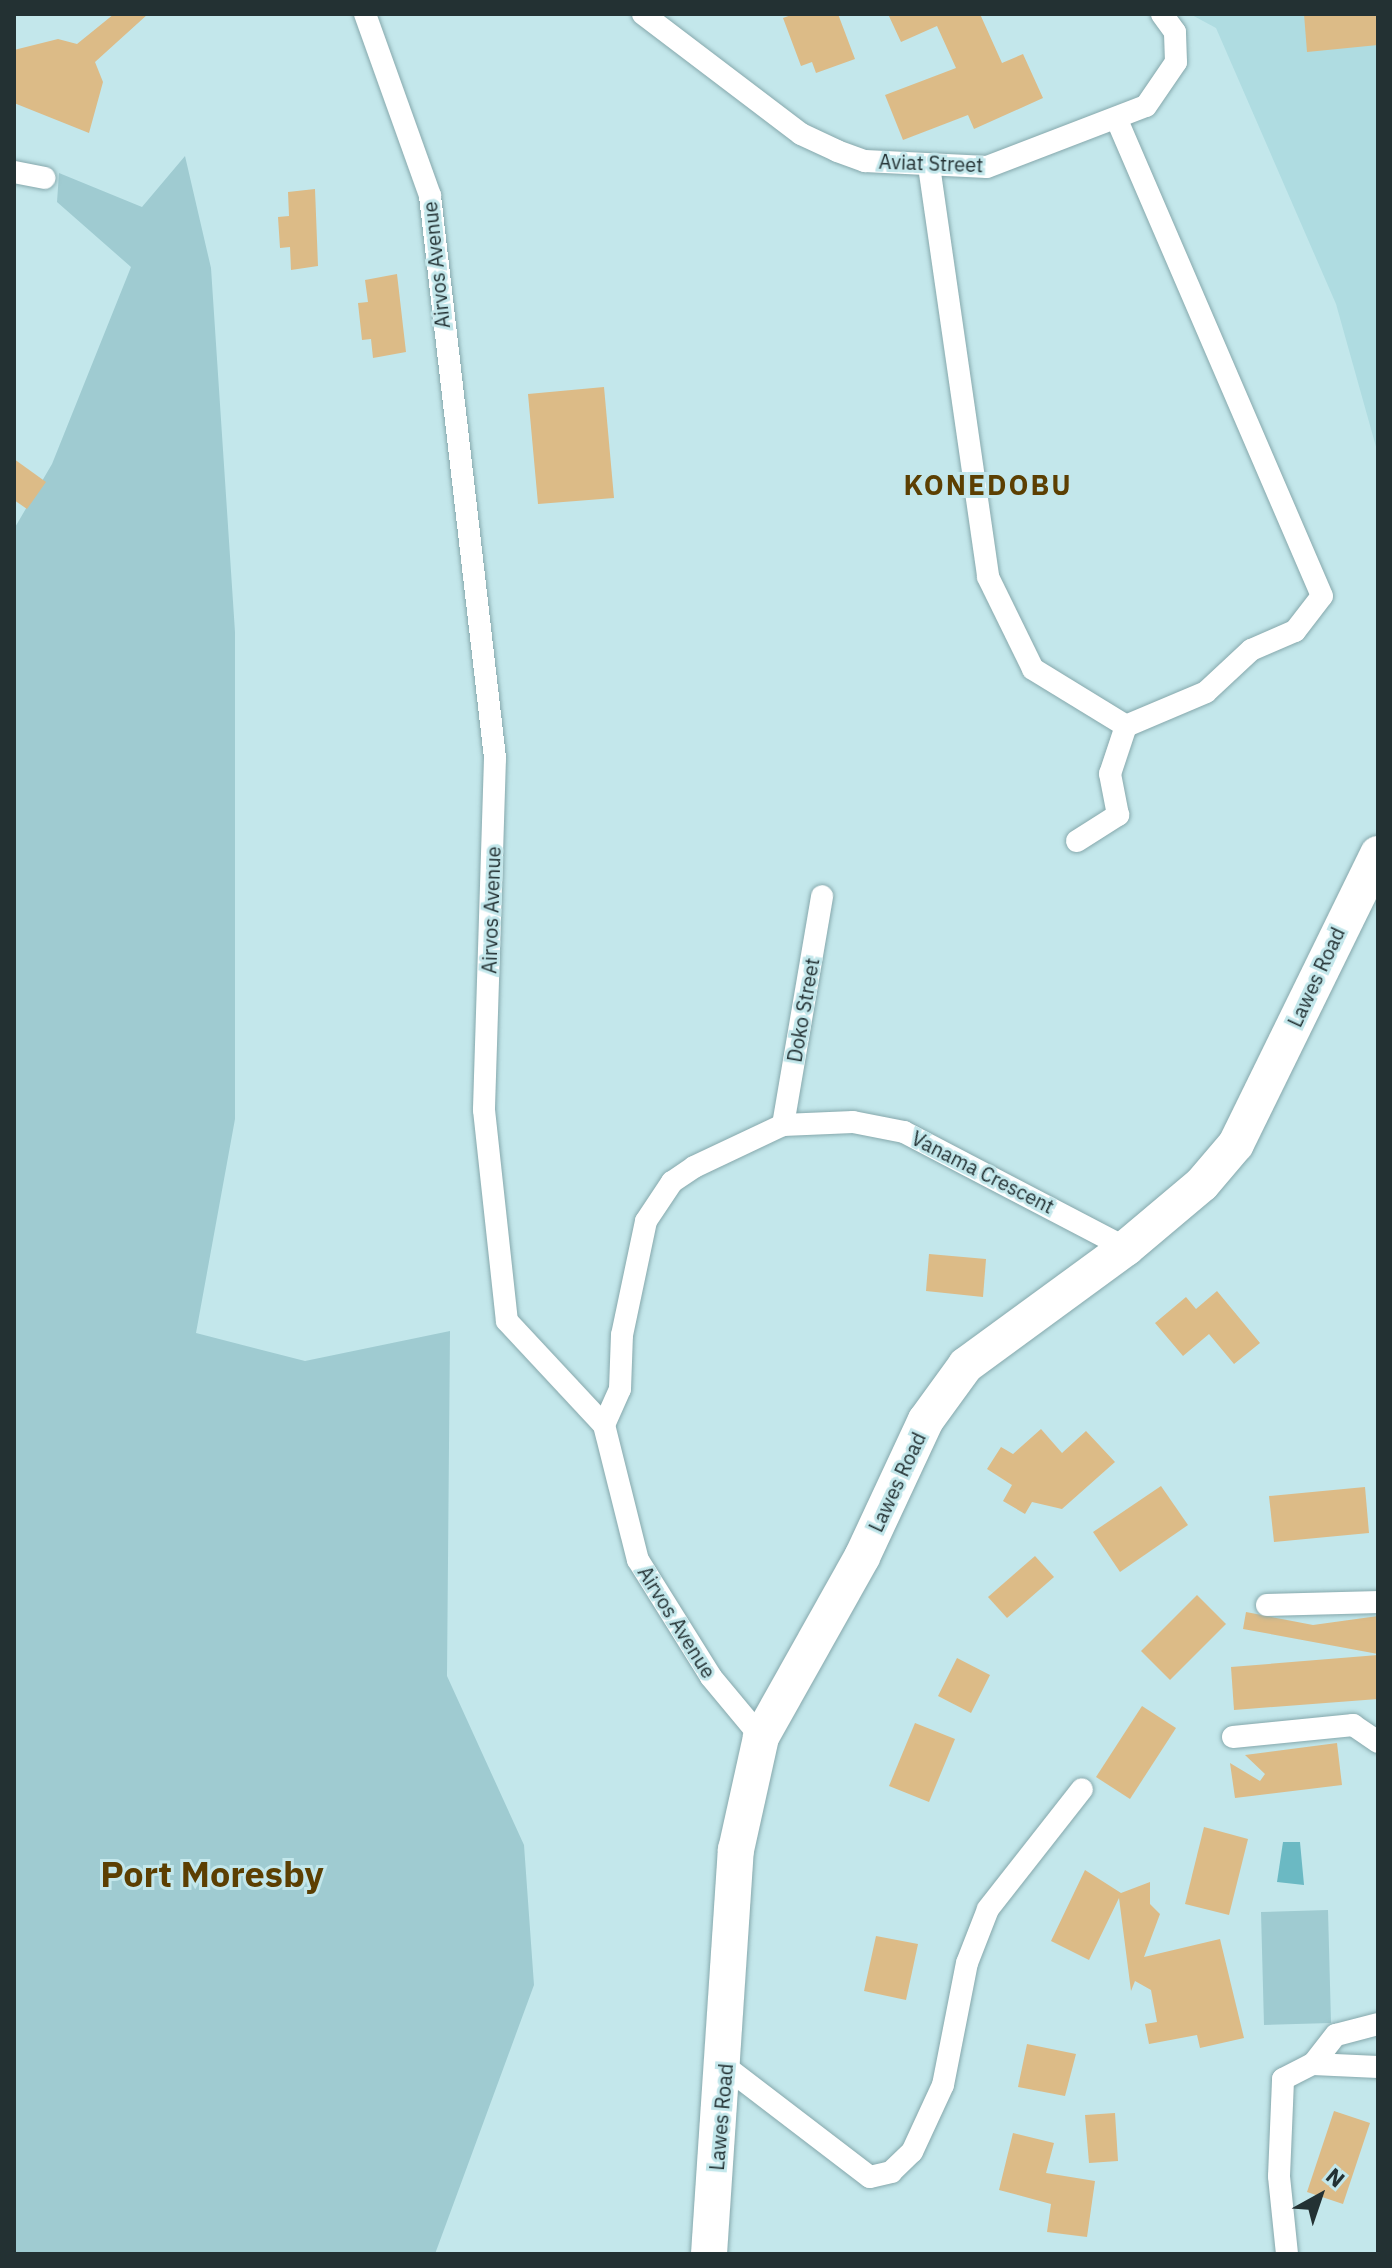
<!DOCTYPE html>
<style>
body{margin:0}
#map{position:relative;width:1392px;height:2268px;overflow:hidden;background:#c3e7eb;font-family:"IBM Plex Sans",sans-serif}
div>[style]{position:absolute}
.built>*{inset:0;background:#afdce1}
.green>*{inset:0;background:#9fcbd1}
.water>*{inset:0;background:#6bb9c3}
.building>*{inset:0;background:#dcbb87}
.roads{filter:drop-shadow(0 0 2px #86a8ac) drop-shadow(0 0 2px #86a8ac)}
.minor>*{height:22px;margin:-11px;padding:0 11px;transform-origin:11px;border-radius:11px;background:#fff}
.primary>*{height:36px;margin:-18px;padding:0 18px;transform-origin:18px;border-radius:18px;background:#fff}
span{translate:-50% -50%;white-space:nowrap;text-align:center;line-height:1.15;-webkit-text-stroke:6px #c3e7eb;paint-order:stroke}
.street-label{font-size:20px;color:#233133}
.district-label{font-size:28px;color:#5c3f02;font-weight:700;letter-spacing:2px}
.town-label{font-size:36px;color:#5c3f02;font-weight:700}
.frame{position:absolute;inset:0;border:16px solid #233133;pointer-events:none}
.north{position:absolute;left:1280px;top:2156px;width:80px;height:80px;-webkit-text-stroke:6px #c3e7eb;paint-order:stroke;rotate:40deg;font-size:22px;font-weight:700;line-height:32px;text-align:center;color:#233133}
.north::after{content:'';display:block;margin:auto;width:28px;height:36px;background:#233133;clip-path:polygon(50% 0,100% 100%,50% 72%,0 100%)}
</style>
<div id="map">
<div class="built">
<i style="clip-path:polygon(1190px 14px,1378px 14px,1378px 454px,1336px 304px,1216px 28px)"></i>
</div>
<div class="green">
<i style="clip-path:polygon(185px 156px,211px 268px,235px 632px,235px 1119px,196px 1333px,305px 1361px,450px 1331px,447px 1676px,524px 1845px,534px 1985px,435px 2254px,14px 2254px,14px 529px,52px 464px,131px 267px,57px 202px,59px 173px,142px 207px)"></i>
<i style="clip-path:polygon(1328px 1910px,1331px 2023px,1264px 2025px,1261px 1912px)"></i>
</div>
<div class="water">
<i style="clip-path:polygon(1283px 1842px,1300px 1842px,1304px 1885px,1277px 1882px)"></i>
</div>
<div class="building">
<i style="clip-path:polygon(114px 14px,148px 14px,95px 62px,103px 82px,89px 133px,14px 103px,14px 50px,58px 39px,77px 44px)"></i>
<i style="clip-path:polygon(794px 14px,838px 14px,855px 59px,816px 73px,812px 62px,801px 66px,783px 18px)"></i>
<i style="clip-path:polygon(888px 14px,980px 14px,1002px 63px,1023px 54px,1043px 98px,974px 129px,968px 115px,903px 140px,885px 95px,956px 68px,937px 26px,901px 42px)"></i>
<i style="clip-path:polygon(1304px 14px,1378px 14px,1378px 45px,1307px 52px)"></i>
<i style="clip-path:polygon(315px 189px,318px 266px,291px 270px,290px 247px,280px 248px,278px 217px,289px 216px,288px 192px)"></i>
<i style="clip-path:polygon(397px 274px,406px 352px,373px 358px,371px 339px,362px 340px,358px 303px,368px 302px,365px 280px)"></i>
<i style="clip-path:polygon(604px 387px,614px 498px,538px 504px,528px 394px)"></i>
<i style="clip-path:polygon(14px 459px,46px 482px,27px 509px,14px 500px)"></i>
<i style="clip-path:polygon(929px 1254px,986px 1259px,983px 1297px,926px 1291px)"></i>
<i style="clip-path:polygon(1217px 1291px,1260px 1343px,1234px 1364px,1209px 1334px,1183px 1356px,1155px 1323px,1186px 1297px,1196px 1309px)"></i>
<i style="clip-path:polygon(1041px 1429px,1062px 1453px,1086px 1431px,1115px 1462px,1062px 1509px,1032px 1502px,1025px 1514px,1003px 1501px,1012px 1485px,987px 1469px,1001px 1447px,1013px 1454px)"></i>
<i style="clip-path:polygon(1161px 1486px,1188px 1525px,1120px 1572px,1093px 1532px)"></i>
<i style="clip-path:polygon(1365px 1487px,1369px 1533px,1274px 1542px,1269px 1496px)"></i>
<i style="clip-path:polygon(1035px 1556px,1054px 1577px,1007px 1618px,988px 1597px)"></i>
<i style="clip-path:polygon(1197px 1595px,1226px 1624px,1170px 1680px,1141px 1651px)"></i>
<i style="clip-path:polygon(1246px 1612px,1313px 1625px,1378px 1616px,1378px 1654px,1243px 1629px)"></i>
<i style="clip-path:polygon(1378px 1655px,1378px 1699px,1234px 1710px,1231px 1667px)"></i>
<i style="clip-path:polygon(957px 1658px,990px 1675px,971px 1713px,938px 1696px)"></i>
<i style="clip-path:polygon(1142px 1706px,1176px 1728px,1130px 1799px,1096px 1777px)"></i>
<i style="clip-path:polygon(915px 1723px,955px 1739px,929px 1802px,889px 1786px)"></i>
<i style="clip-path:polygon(1337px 1743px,1342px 1785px,1235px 1798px,1230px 1763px,1260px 1781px,1265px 1774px,1245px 1755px)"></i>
<i style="clip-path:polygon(1204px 1827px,1248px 1839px,1229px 1915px,1185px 1904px)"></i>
<i style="clip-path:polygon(1085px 1870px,1121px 1893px,1150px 1882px,1150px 1904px,1160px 1914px,1144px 1957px,1220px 1939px,1244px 2038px,1200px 2048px,1197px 2035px,1149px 2044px,1145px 2024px,1157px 2022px,1151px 1990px,1135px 1981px,1131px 1991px,1119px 1898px,1089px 1960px,1051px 1941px)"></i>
<i style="clip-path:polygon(876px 1936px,918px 1944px,906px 2000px,864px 1991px)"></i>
<i style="clip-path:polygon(1027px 2044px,1076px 2054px,1065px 2096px,1018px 2087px)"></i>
<i style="clip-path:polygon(1334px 2111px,1370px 2123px,1343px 2204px,1307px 2192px)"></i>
<i style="clip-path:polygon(1115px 2113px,1118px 2161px,1089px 2163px,1085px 2115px)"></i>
<i style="clip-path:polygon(1013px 2133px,1054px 2143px,1046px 2173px,1095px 2181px,1087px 2237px,1047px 2232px,1051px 2204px,999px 2190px)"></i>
</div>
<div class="roads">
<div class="minor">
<i style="left:365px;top:14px;width:193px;rotate:70.3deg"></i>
<i style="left:430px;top:196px;width:566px;rotate:83.4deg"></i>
<i style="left:495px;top:758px;width:352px;rotate:91.8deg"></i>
<i style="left:484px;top:1110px;width:212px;rotate:83.8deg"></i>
<i style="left:507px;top:1321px;width:142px;rotate:47deg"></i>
<i style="left:604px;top:1425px;width:139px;rotate:75.9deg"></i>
<i style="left:638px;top:1560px;width:138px;rotate:58deg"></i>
<i style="left:711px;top:1677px;width:78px;rotate:50.2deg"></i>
<i style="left:643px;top:14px;width:198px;rotate:37.2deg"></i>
<i style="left:801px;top:134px;width:40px;rotate:25deg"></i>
<i style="left:837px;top:151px;width:30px;rotate:20deg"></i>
<i style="left:865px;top:161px;width:122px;rotate:2.8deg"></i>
<i style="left:987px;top:167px;width:170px;rotate:-21deg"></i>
<i style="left:1146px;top:106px;width:53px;rotate:-55.7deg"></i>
<i style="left:1176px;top:62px;width:30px;rotate:-92deg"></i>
<i style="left:1175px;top:32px;width:22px;rotate:-126deg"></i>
<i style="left:929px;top:166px;width:415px;rotate:81.8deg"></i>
<i style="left:988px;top:577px;width:102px;rotate:63.9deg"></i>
<i style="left:1033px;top:669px;width:109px;rotate:31.5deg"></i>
<i style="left:14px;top:172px;width:31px;rotate:11deg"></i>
<i style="left:1077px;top:841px;width:49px;rotate:-32.4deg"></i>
<i style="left:1118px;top:815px;width:42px;rotate:-101deg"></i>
<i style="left:1110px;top:774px;width:51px;rotate:-71.6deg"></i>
<i style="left:1126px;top:726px;width:87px;rotate:-23deg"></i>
<i style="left:1206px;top:692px;width:62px;rotate:-43deg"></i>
<i style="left:1251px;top:650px;width:48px;rotate:-23.4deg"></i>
<i style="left:1295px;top:631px;width:44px;rotate:-52.4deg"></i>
<i style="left:1322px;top:596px;width:518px;rotate:-113.3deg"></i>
<i style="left:783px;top:1125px;width:232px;rotate:-80.3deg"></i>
<i style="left:604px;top:1425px;width:39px;rotate:-66deg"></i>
<i style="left:620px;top:1389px;width:54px;rotate:-87.9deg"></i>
<i style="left:622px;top:1335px;width:116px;rotate:-78.1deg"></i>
<i style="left:646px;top:1221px;width:47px;rotate:-56.3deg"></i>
<i style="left:672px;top:1182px;width:27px;rotate:-34deg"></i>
<i style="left:694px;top:1167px;width:98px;rotate:-25.3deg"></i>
<i style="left:783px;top:1125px;width:70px;rotate:-2.5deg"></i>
<i style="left:853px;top:1122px;width:52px;rotate:11.1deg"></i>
<i style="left:904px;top:1132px;width:250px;rotate:27.6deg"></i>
<i style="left:1267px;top:1605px;width:111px;rotate:-1.5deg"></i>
<i style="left:1233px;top:1737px;width:121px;rotate:-5.7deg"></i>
<i style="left:1353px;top:1725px;width:30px;rotate:34deg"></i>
<i style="left:1313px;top:2064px;width:37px;rotate:-52deg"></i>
<i style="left:1336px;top:2035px;width:43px;rotate:-14.7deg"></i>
<i style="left:726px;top:2067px;width:181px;rotate:37.4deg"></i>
<i style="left:870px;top:2177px;width:22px;rotate:-13deg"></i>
<i style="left:891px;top:2172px;width:29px;rotate:-44deg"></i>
<i style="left:912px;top:2152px;width:74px;rotate:-65.2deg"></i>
<i style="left:943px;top:2085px;width:124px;rotate:-78.9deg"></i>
<i style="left:967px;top:1963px;width:58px;rotate:-68.7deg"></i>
<i style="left:988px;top:1909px;width:152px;rotate:-51.9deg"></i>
<i style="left:1287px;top:2254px;width:78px;rotate:-95.9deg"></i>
<i style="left:1279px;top:2176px;width:97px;rotate:-87.6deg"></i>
<i style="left:1283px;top:2079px;width:34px;rotate:-27deg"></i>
<i style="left:1313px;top:2064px;width:65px;rotate:2.6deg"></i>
</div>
<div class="primary">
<i style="left:709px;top:2254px;width:405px;rotate:-86.2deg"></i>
<i style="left:736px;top:1850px;width:116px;rotate:-77.5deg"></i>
<i style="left:761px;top:1737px;width:206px;rotate:-60.7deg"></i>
<i style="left:862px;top:1557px;width:151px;rotate:-65deg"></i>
<i style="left:926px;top:1420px;width:68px;rotate:-54deg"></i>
<i style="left:966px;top:1365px;width:198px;rotate:-36.2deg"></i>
<i style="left:1126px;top:1248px;width:99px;rotate:-40.1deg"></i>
<i style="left:1202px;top:1184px;width:52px;rotate:-49.6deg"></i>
<i style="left:1236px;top:1144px;width:323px;rotate:-63.9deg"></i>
</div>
</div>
<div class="street-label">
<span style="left:931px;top:163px;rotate:2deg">Aviat Street</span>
<span style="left:436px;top:265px;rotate:-96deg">Airvos Avenue</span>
<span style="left:491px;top:910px;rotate:-88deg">Airvos Avenue</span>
<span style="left:1316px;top:977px;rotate:-65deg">Lawes Road</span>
<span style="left:803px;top:1010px;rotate:-80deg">Doko Street</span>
<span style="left:983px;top:1172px;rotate:27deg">Vanama Crescent</span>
<span style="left:897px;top:1482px;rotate:-65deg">Lawes Road</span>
<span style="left:677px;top:1622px;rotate:58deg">Airvos Avenue</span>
<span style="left:721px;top:2117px;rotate:-85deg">Lawes Road</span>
</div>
<div class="district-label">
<span style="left:988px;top:485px">KONEDOBU</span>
</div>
<div class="town-label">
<span style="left:212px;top:1874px">Port Moresby</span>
</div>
<div class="frame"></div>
<div class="north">N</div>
</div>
